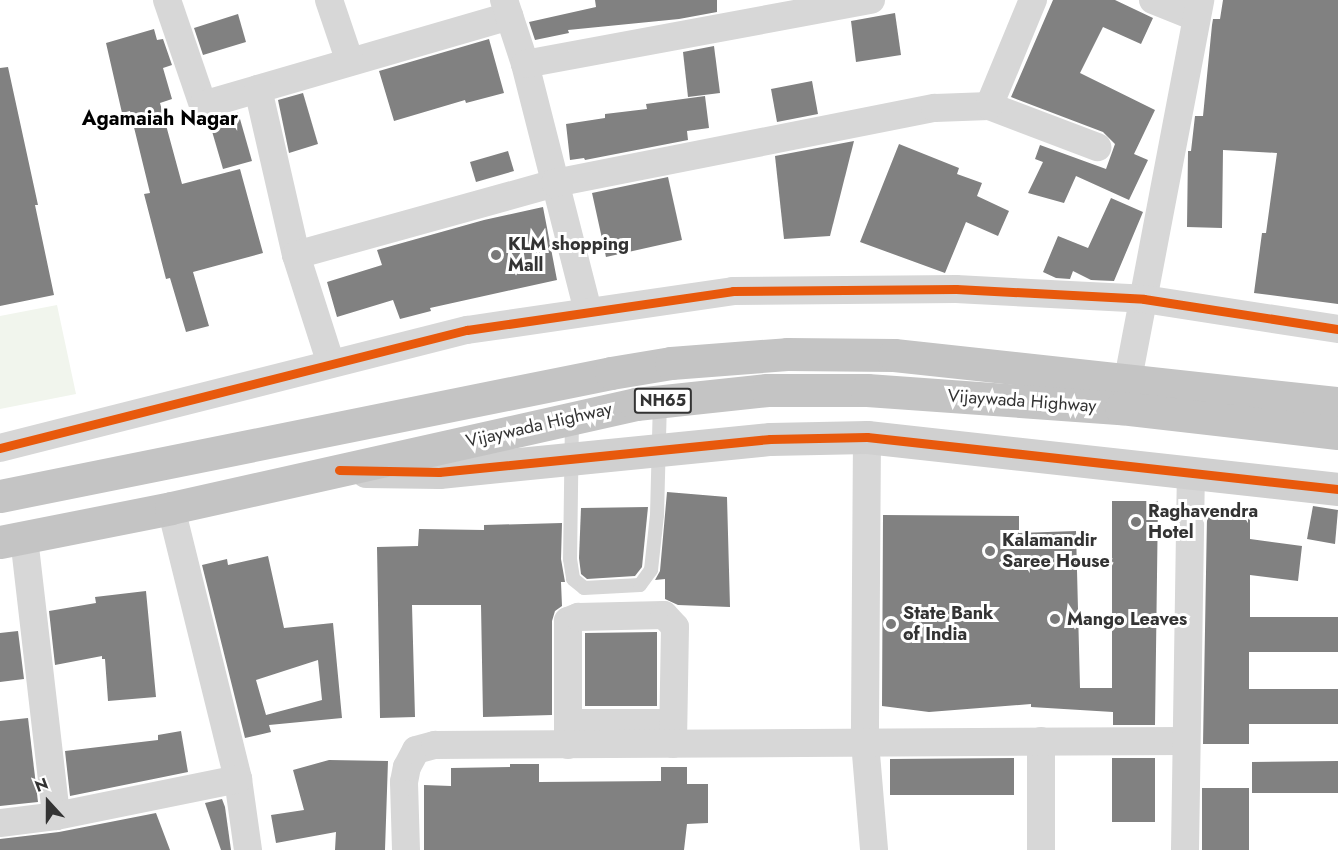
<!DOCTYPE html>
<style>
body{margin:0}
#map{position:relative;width:1338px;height:850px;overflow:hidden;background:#fff;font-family:Jost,sans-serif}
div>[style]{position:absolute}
.green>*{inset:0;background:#f1f5ed}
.building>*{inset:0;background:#818181}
.lane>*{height:14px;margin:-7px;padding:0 7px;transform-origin:7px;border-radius:7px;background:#d7d7d7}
.street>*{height:28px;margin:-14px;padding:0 14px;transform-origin:14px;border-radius:14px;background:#d7d7d7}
.secondary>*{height:33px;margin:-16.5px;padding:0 16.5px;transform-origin:16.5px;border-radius:16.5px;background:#d0d0d0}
.highway>*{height:33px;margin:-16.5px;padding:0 16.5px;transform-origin:16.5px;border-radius:16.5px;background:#c4c4c4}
.cycleway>*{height:9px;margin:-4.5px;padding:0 4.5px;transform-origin:4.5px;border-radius:4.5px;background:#e8590c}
.dots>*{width:16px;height:16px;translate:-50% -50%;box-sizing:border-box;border:3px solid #fff;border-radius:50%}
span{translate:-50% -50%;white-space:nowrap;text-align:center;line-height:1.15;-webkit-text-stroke:6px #fff;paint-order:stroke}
.shield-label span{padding:2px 4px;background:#fff;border:2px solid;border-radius:4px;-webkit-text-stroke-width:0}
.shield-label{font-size:16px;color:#333;font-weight:700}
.poi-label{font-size:18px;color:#333;font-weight:700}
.left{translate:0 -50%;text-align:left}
.street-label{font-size:18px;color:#333}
.neighbourhood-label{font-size:20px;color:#000;font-weight:700}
.north{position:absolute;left:18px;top:772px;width:60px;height:60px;-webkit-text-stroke:4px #fff;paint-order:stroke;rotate:339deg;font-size:16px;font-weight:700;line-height:24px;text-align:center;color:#333}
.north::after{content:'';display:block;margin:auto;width:21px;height:27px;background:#333;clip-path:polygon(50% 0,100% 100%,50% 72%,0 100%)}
</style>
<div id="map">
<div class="green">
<i style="clip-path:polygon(57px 305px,76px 394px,0 409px,0 316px)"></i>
</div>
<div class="building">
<i style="clip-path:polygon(595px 0,717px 0,717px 12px,679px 19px,568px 30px,569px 33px,535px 40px,529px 22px,596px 7px)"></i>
<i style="clip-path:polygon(1053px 0,1115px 0,1153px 18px,1141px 44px,1103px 27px,1080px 73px,1155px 110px,1134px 154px,1148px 160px,1129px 200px,1076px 176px,1064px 203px,1028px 193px,1043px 162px,1035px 159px,1040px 145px,1106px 169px,1115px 144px,1103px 132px,1011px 97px)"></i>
<i style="clip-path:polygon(1223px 0,1338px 0,1338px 304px,1254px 293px,1262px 233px,1266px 233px,1277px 153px,1223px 150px,1222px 228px,1187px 227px,1188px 151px,1191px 151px,1195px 116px,1203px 116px,1212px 25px,1213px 19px,1220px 19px)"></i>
<i style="clip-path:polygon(895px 13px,901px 55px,856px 62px,851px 21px)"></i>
<i style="clip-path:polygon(238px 14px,246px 42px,203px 55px,194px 28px)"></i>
<i style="clip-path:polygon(154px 29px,157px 40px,163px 39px,172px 65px,163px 68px,172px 99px,160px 103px,182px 184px,240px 169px,263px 253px,193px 272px,209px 326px,186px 332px,170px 278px,166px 279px,144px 194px,150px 193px,130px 111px,122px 113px,106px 43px)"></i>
<i style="clip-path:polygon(489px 39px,504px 93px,466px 103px,465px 100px,394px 121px,379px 71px)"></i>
<i style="clip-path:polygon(714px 46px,720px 93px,688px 97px,683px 52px)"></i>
<i style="clip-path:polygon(8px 67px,38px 205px,35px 205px,54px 295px,0 306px,0 68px)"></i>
<i style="clip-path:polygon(812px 81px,818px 114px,777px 122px,771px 89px)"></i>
<i style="clip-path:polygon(303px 93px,318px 144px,289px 153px,278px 100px)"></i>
<i style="clip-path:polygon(705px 96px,709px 128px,687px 131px,688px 140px,585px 160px,584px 158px,570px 160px,566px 124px,605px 118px,605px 114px,647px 109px,646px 104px)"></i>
<i style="clip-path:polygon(238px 112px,252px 161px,223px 169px,209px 121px)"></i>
<i style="clip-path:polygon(854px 141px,830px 236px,784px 239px,775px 156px)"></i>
<i style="clip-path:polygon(899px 144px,959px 168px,957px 174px,982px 183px,977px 196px,1009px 211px,998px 236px,966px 222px,945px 273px,860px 242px)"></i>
<i style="clip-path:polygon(508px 151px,514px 171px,476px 182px,470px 162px)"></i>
<i style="clip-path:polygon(668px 177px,682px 240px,606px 257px,592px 193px)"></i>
<i style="clip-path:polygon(1111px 198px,1143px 212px,1114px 281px,1091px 280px,1073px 271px,1070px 279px,1056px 278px,1043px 272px,1058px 236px,1088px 248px)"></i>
<i style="clip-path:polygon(543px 207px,557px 280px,430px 308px,431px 311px,400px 319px,393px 300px,337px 317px,327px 282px,382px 265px,377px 250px,484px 220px)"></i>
<i style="clip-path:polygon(667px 492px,727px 497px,730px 607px,678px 605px,665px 599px,665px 579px,655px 580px,660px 571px)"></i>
<i style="clip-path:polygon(1112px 501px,1158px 501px,1155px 725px,1113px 725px,1113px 712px,1031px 707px,1031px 704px,929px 712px,882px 706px,883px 515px,1019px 516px,1019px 533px,1076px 531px,1080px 688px,1112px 688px)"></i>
<i style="clip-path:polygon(1313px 506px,1338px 510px,1335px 544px,1307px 539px)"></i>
<i style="clip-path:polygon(648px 507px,642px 567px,635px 576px,587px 579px,581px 574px,579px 558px,581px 508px)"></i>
<i style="clip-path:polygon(1207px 516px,1250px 516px,1250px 539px,1302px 546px,1298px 581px,1250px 575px,1250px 617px,1338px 617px,1338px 652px,1249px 652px,1249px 689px,1338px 689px,1338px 724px,1249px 724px,1249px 744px,1203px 744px)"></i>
<i style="clip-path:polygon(562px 523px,561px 559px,565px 582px,561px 582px,562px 606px,555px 611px,552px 621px,552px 715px,483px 717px,481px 605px,412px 605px,415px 717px,380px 718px,377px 547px,418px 546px,419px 529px,484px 530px,484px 525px)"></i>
<i style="clip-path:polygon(evenodd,268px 556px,284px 628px,333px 623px,342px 718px,269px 725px,271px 732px,245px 738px,202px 565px,227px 559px,228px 565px,268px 556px,318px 660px,322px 700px,266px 715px,256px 680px,318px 660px)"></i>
<i style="clip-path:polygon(146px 591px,156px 697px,108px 701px,105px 659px,102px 659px,102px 656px,55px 665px,49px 611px,96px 603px,95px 597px)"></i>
<i style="clip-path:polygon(18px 631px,24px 679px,0 682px,0 633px)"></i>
<i style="clip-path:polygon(657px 632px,657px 706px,585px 706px,585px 633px)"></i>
<i style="clip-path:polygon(28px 718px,38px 802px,0 806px,0 721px)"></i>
<i style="clip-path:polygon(181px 731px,188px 772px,70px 796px,65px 751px,158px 740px,158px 735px)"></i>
<i style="clip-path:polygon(1014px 758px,1014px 795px,890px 795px,890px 759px)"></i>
<i style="clip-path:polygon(1112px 758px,1155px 758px,1155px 822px,1112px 822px)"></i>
<i style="clip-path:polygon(329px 760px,388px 761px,385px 850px,335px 850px,336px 832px,276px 843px,271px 815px,304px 810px,293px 770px)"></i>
<i style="clip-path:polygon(1338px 761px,1338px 793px,1252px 793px,1252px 762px)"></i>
<i style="clip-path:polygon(510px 764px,539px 764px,539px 782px,661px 781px,661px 767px,687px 767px,687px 784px,708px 784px,708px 823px,687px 824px,684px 850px,424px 850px,424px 785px,451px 786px,451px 768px,510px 767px)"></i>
<i style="clip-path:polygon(1202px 788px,1249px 788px,1249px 850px,1202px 850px)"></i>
<i style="clip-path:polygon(222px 799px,225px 807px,231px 850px,221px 850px,205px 803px)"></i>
<i style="clip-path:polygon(156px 813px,170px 850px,0 850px,0 839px,59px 832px)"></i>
</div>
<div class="lane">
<i style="left:572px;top:418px;width:141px;rotate:90.8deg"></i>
<i style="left:570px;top:559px;width:20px;rotate:81deg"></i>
<i style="left:573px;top:579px;width:14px;rotate:39deg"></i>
<i style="left:584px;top:588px;width:56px;rotate:-3.1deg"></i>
<i style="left:640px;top:585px;width:19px;rotate:-54deg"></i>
<i style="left:651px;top:570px;width:55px;rotate:-83.8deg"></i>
<i style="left:657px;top:515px;width:114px;rotate:-88.5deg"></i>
</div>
<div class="street">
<i style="left:167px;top:0;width:111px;rotate:71.1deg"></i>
<i style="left:203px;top:105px;width:319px;rotate:-16.2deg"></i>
<i style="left:329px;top:0;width:65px;rotate:71.3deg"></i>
<i style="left:504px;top:0;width:67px;rotate:71.8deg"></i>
<i style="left:525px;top:64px;width:256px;rotate:75.7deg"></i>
<i style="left:1153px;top:0;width:45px;rotate:22deg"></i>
<i style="left:525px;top:64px;width:352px;rotate:-10.5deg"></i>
<i style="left:258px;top:89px;width:170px;rotate:77.1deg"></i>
<i style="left:296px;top:255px;width:269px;rotate:-15.5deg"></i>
<i style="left:555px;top:183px;width:387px;rotate:-11.2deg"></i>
<i style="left:935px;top:108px;width:54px;rotate:-2.1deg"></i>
<i style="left:989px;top:106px;width:116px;rotate:20.8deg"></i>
<i style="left:989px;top:106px;width:115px;rotate:-67.5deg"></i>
<i style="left:296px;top:255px;width:114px;rotate:72.2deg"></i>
<i style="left:1128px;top:379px;width:386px;rotate:-79.2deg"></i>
<i style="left:867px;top:437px;width:305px;rotate:90.4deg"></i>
<i style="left:865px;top:742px;width:108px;rotate:85.2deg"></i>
<i style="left:0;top:448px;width:482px;rotate:-14.2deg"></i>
<i style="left:467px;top:330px;width:269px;rotate:-8.3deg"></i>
<i style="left:733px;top:291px;width:223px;rotate:-0.5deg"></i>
<i style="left:956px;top:289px;width:188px;rotate:3deg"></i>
<i style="left:1144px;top:299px;width:196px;rotate:8.8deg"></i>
<i style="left:171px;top:508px;width:279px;rotate:76.1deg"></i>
<i style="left:238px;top:779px;width:72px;rotate:82deg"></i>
<i style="left:24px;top:538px;width:280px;rotate:83.4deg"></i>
<i style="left:568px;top:723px;width:105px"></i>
<i style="left:1041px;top:741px;width:109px;rotate:90deg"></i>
<i style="left:568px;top:745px;width:124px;rotate:-90deg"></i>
<i style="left:568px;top:621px;width:11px;rotate:-22deg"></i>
<i style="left:578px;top:617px;width:86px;rotate:-1.3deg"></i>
<i style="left:664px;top:615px;width:16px;rotate:47deg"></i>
<i style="left:675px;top:627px;width:117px;rotate:91deg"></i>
<i style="left:0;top:823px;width:56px;rotate:-7.1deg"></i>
<i style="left:56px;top:816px;width:186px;rotate:-11.5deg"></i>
<i style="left:406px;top:850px;width:68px;rotate:-91.7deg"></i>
<i style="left:404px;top:782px;width:15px;rotate:-79deg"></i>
<i style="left:407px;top:767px;width:19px;rotate:-62deg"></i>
<i style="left:416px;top:750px;width:20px;rotate:-15deg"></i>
<i style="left:435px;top:745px;width:751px;rotate:-0.31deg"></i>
<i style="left:1185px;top:850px;width:376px;rotate:-89.1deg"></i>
</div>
<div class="secondary">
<i style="left:366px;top:471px;width:73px;rotate:0.8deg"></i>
<i style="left:439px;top:472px;width:333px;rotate:-5.7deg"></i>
<i style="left:770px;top:439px;width:97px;rotate:-1.2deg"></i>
<i style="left:867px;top:437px;width:474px;rotate:6.3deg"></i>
</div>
<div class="highway">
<i style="left:0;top:496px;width:623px;rotate:-11.38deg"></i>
<i style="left:611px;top:373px;width:61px;rotate:-9.5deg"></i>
<i style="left:671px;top:363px;width:116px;rotate:-4.4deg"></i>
<i style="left:787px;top:354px;width:107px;rotate:0.5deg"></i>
<i style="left:894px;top:355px;width:447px;rotate:6.2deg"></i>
<i style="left:0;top:542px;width:174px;rotate:-11.2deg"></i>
<i style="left:171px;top:508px;width:476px;rotate:-12.6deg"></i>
<i style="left:636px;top:404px;width:132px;rotate:-6.1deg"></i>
<i style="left:767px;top:390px;width:100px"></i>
<i style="left:867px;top:390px;width:255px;rotate:4.1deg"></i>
<i style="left:1121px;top:408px;width:218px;rotate:6.6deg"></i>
</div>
<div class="cycleway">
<i style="left:0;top:448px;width:482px;rotate:-14.2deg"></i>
<i style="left:467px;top:330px;width:269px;rotate:-8.3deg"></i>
<i style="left:733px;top:291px;width:223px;rotate:-0.5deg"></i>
<i style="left:956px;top:289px;width:188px;rotate:3deg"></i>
<i style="left:1144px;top:299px;width:196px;rotate:8.8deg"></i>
<i style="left:339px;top:470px;width:100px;rotate:1.1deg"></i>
<i style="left:439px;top:472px;width:333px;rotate:-5.7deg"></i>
<i style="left:770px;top:439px;width:97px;rotate:-1.2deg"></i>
<i style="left:867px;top:437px;width:474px;rotate:6.3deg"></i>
</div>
<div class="dots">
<i style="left:496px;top:255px;background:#7a7a7a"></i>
<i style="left:1136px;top:522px;background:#7a7a7a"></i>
<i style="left:990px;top:551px;background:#7a7a7a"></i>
<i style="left:1055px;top:619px;background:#7a7a7a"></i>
<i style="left:891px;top:624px;background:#7a7a7a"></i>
</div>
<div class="shield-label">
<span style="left:663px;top:401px">NH65</span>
</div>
<div class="poi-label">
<span class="left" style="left:508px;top:255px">KLM shopping<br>Mall</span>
<span class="left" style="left:1148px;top:522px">Raghavendra<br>Hotel</span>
<span class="left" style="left:1002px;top:551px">Kalamandir<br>Saree House</span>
<span class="left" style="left:903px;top:624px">State Bank<br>of India</span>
<span class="left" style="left:1067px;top:619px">Mango Leaves</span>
</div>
<div class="street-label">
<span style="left:1022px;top:401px;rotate:4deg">Vijaywada Highway</span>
<span style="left:539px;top:425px;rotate:-13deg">Vijaywada Highway</span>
</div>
<div class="neighbourhood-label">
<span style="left:160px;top:118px">Agamaiah Nagar</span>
</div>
<div class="north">N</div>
</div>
